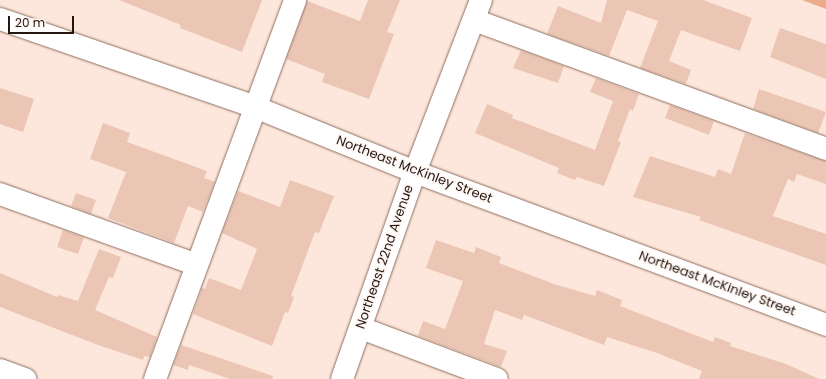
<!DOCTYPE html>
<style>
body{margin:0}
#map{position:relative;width:826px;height:379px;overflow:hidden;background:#fde6db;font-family:Poppins,sans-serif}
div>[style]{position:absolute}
.green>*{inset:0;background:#ecac8c}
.building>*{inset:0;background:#ebc6b4}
.roads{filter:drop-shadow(0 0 1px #8e6d5d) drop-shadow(0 0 1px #8e6d5d)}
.minor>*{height:22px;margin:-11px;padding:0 11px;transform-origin:11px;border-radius:11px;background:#fff}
span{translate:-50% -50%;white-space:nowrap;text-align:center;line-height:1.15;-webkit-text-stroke:3.5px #fff7f3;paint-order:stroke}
.street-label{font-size:13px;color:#241711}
.scale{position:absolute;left:8px;top:16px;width:66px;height:18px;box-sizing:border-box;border:2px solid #241711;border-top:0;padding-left:5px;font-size:12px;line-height:14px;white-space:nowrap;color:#241711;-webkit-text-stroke:3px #fff7f3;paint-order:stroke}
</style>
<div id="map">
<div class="green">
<i style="clip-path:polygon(802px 0,826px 0,826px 9px)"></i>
</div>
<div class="building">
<i style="clip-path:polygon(119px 0,262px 0,242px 52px,180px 28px,181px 25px)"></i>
<i style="clip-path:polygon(368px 0,400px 0,387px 32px,394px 34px,369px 99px,322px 82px,325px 74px,286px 59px,307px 1px,360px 21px)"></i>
<i style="clip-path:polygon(607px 0,703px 0,752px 18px,740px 51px,681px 30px,669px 61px,691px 70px,686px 84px,640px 68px,658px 21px,627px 10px,609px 56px,547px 34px,558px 6px,601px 23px)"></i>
<i style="clip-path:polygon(780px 28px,826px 44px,826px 79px,770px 57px)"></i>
<i style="clip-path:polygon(521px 50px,564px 66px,558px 83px,513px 68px)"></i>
<i style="clip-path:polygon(596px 78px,639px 94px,633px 111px,630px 109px,618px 141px,621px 142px,604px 186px,577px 177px,575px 180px,557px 173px,559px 168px,475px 133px,487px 104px,513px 115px,512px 118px,595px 150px,613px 101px,590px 92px)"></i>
<i style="clip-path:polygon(0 88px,34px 99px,23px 132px,0 124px)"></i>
<i style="clip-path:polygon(759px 89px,826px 112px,818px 133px,753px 109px)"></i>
<i style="clip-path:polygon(670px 105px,714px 121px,709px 135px,665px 118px)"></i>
<i style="clip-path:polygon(103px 123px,130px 133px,127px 142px,207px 171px,204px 178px,215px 182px,203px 212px,188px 206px,174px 243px,108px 218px,126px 172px,90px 159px)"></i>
<i style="clip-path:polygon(745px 133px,826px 161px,826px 184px,797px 174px,794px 182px,788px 179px,773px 216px,826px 234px,826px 265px,699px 220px,701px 217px,633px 197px,650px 156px,715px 177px,718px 169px,731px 174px)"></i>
<i style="clip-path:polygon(290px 180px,334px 196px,319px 233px,315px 232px,291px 296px,294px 297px,288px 313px,285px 312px,272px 346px,193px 314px,202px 288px,205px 289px,209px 278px,241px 290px,257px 249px,222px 233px,238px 191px,280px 207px)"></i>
<i style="clip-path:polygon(76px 193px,96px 200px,91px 214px,71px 206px)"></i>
<i style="clip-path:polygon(63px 230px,84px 237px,78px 254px,57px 247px)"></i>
<i style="clip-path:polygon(436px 240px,474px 253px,476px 247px,501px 257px,499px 263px,554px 284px,595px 296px,597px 290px,622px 300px,620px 306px,713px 342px,715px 337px,731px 343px,730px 346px,786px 364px,819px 379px,699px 379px,702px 371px,657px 353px,607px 337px,604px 345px,524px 315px,522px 320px,495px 310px,484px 344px,507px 351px,501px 367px,418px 336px,423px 321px,445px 329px,463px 281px,426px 268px)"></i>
<i style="clip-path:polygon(99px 249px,121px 257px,113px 278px,109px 277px,95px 310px,157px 337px,150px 357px,144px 356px,143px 360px,98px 345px,0 307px,0 273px,57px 297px,58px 295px,78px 301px)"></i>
<i style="clip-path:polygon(181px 345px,273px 376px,272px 379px,230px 379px,189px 365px,188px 370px,173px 365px)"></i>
</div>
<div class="roads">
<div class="minor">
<i style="left:0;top:19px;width:270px;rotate:19deg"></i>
<i style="left:255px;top:107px;width:173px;rotate:22.1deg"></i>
<i style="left:415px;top:172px;width:439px;rotate:20.4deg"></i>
<i style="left:474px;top:20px;width:375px;rotate:20.1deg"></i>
<i style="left:0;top:194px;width:209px;rotate:19.8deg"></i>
<i style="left:361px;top:328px;width:145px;rotate:20.6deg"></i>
<i style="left:0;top:370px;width:27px;rotate:20deg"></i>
<i style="left:155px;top:379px;width:404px;rotate:-69.7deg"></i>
<i style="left:342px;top:379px;width:219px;rotate:-70.6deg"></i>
<i style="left:415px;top:172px;width:184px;rotate:-69deg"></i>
</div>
</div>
<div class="street-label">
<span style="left:414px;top:170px;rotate:21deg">Northeast McKinley Street</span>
<span style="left:385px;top:257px;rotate:-71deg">Northeast 22nd Avenue</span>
<span style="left:717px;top:284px;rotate:20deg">Northeast McKinley Street</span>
</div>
<div class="scale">20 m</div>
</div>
